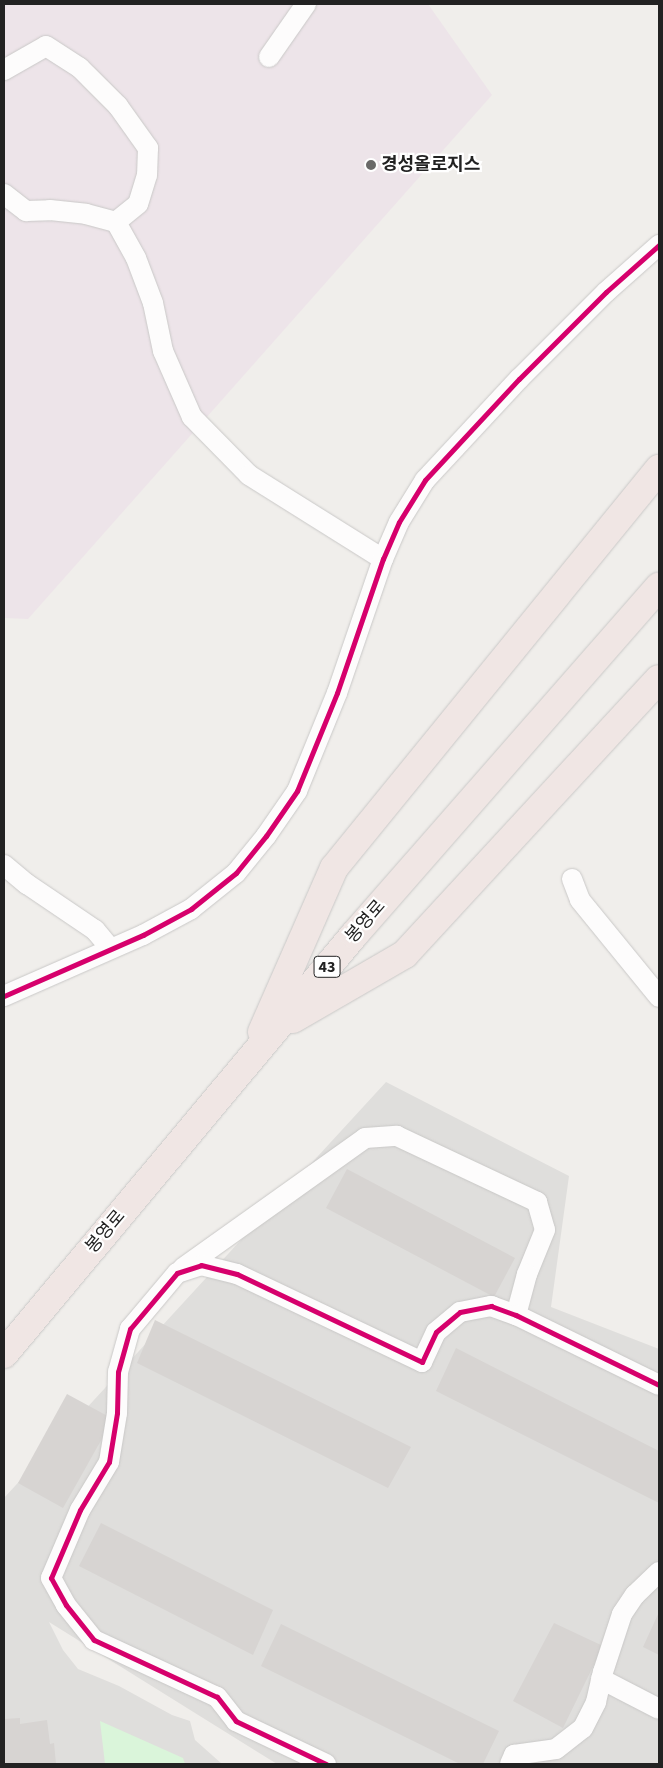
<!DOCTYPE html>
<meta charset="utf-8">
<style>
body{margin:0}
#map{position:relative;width:663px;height:1768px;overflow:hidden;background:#f0eeeb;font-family:"Source Sans 3","Noto Sans KR",sans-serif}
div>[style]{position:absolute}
.residential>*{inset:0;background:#dfdedc}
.industrial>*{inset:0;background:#ede4e9}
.park>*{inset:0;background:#daf5da}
.building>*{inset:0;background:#d7d4d2}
.roads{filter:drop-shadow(0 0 1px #c9c8c7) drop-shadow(0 0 1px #c9c8c7)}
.minor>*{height:20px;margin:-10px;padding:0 10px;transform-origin:10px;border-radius:10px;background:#fdfcfc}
.trunk>*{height:28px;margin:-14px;padding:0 14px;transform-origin:14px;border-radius:14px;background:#f0e6e4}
.cycleway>*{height:5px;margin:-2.5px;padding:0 2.5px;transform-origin:2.5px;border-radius:2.5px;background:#d6006c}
.dots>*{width:14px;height:14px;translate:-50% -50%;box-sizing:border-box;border:2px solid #fff;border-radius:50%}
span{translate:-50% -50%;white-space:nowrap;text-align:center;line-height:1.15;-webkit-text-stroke:4.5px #fff;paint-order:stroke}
.shield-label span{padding:1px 4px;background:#fff;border:1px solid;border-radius:4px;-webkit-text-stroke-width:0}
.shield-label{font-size:16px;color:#222;font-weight:700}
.poi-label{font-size:18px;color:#222;font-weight:700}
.left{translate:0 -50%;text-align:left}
.street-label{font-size:18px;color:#222}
.frame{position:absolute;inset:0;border:5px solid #222;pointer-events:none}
</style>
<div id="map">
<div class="residential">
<i style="clip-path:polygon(386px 1082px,569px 1176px,551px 1307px,659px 1349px,659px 1764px,277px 1764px,49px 1622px,63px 1650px,78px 1669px,119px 1686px,172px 1715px,190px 1721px,195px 1740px,222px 1764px,4px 1764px,4px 1498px)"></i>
</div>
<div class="industrial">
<i style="clip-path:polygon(4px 4px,428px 4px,492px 95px,28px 619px,4px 618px)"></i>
</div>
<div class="park">
<i style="clip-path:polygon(100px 1721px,183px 1758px,185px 1764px,105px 1764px)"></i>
</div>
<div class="building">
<i style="clip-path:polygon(347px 1169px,515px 1258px,494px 1297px,326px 1208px)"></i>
<i style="clip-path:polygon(155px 1320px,411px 1447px,388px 1488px,137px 1363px)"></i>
<i style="clip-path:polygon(456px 1348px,659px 1451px,659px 1503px,436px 1391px)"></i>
<i style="clip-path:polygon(67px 1394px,113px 1419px,63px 1508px,18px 1483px)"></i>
<i style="clip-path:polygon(101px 1523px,273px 1610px,253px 1655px,79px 1566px)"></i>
<i style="clip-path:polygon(659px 1612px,659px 1655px,643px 1647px)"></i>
<i style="clip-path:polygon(554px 1623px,603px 1646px,563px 1728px,513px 1701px)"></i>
<i style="clip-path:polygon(281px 1624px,499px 1731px,483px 1764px,460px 1764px,261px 1666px)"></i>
<i style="clip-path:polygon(20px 1718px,20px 1724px,47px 1720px,50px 1744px,54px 1743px,56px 1764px,4px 1764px,4px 1719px)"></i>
</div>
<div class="roads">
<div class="minor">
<i style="left:269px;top:57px;width:65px;rotate:-55.1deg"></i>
<i style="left:4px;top:70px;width:48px;rotate:-29.7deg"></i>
<i style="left:46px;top:46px;width:40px;rotate:32.9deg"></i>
<i style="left:80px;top:68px;width:54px;rotate:45deg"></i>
<i style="left:118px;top:106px;width:52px;rotate:54.5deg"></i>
<i style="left:148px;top:148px;width:27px;rotate:92deg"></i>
<i style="left:147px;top:175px;width:30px;rotate:107deg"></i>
<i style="left:138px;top:204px;width:28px;rotate:141deg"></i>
<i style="left:116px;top:222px;width:41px;rotate:60.9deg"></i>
<i style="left:136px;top:258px;width:48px;rotate:69.3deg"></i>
<i style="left:153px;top:303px;width:49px;rotate:78.2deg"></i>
<i style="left:163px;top:351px;width:72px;rotate:66.3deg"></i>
<i style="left:192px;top:417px;width:81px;rotate:45.5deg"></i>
<i style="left:249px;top:475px;width:158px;rotate:32.1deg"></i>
<i style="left:4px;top:194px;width:28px;rotate:38deg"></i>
<i style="left:26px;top:211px;width:24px;rotate:-2deg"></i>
<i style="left:50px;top:210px;width:36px;rotate:6deg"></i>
<i style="left:86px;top:214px;width:31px;rotate:15deg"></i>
<i style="left:4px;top:865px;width:30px;rotate:40deg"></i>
<i style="left:27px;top:884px;width:82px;rotate:34.1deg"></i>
<i style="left:95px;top:930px;width:23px;rotate:50deg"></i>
<i style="left:572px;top:879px;width:22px;rotate:69deg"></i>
<i style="left:580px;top:900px;width:125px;rotate:50.8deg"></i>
<i style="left:4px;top:996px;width:152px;rotate:-23.7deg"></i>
<i style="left:143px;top:935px;width:55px;rotate:-28.4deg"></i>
<i style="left:191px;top:909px;width:58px;rotate:-38.7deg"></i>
<i style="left:236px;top:873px;width:48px;rotate:-51deg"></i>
<i style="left:266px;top:836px;width:55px;rotate:-55.4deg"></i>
<i style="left:297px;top:791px;width:106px;rotate:-67.8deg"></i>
<i style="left:337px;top:693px;width:142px;rotate:-71.1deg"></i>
<i style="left:383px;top:559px;width:40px;rotate:-66.6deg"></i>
<i style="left:399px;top:522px;width:49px;rotate:-58.2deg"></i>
<i style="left:425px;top:480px;width:138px;rotate:-47.1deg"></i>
<i style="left:519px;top:379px;width:123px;rotate:-45deg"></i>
<i style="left:606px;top:292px;width:71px;rotate:-41.6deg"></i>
<i style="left:183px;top:1268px;width:224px;rotate:-35.5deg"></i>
<i style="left:365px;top:1138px;width:32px;rotate:-4deg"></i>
<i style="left:397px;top:1136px;width:155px;rotate:25.2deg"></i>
<i style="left:537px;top:1202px;width:29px;rotate:74deg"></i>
<i style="left:545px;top:1230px;width:48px;rotate:112.2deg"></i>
<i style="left:527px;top:1274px;width:42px;rotate:105deg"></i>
<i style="left:601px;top:1679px;width:65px;rotate:27.3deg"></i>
<i style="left:326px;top:1764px;width:100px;rotate:-154.5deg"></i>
<i style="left:236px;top:1721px;width:31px;rotate:-128deg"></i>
<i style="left:217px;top:1697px;width:136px;rotate:-155.1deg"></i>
<i style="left:94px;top:1640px;width:45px;rotate:-128.7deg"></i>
<i style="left:66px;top:1605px;width:31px;rotate:-119deg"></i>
<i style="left:51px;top:1578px;width:74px;rotate:-66.9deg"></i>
<i style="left:80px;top:1510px;width:56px;rotate:-58.9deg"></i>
<i style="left:109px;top:1462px;width:50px;rotate:-80.7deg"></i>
<i style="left:117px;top:1413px;width:41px;rotate:-88.6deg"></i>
<i style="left:118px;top:1372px;width:45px;rotate:-74.4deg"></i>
<i style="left:130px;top:1329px;width:73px;rotate:-50deg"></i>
<i style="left:177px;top:1273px;width:25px;rotate:-18deg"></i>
<i style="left:201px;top:1265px;width:37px;rotate:14deg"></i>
<i style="left:237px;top:1274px;width:205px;rotate:25.4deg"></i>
<i style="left:422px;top:1362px;width:33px;rotate:-65deg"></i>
<i style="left:436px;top:1332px;width:31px;rotate:-40deg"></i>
<i style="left:460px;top:1312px;width:32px;rotate:-11deg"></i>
<i style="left:491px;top:1306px;width:27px;rotate:20deg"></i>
<i style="left:516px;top:1315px;width:159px;rotate:26.1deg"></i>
<i style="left:510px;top:1764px;width:10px;rotate:-66deg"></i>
<i style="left:514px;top:1755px;width:42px;rotate:-8.1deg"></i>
<i style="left:556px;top:1749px;width:34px;rotate:-38deg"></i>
<i style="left:583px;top:1728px;width:29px;rotate:-63deg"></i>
<i style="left:596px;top:1702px;width:31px;rotate:-77deg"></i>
<i style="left:603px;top:1672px;width:61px;rotate:-71.9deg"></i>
<i style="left:622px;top:1614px;width:23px;rotate:-56deg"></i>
<i style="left:635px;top:1595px;width:33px;rotate:-44deg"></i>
</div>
<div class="trunk">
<i style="left:293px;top:1019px;width:129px;rotate:-30.1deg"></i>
<i style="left:405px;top:954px;width:374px;rotate:-47.3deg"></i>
<i style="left:262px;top:1032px;width:179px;rotate:-66.3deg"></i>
<i style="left:334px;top:868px;width:515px;rotate:-50.84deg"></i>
<i style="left:4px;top:1354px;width:546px;rotate:-50.13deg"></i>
<i style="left:354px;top:935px;width:463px;rotate:-48.8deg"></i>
</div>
</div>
<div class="cycleway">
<i style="left:4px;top:996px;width:152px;rotate:-23.7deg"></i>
<i style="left:143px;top:935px;width:55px;rotate:-28.4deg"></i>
<i style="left:191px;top:909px;width:58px;rotate:-38.7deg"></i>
<i style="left:236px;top:873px;width:48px;rotate:-51deg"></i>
<i style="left:266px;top:836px;width:55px;rotate:-55.4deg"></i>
<i style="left:297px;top:791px;width:106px;rotate:-67.8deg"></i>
<i style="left:337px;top:693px;width:142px;rotate:-71.1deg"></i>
<i style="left:383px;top:559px;width:40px;rotate:-66.6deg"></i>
<i style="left:399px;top:522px;width:49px;rotate:-58.2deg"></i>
<i style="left:425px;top:480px;width:138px;rotate:-47.1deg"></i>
<i style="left:519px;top:379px;width:123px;rotate:-45deg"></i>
<i style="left:606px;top:292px;width:71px;rotate:-41.6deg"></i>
<i style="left:326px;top:1764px;width:100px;rotate:-154.5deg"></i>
<i style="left:236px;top:1721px;width:31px;rotate:-128deg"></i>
<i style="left:217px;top:1697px;width:136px;rotate:-155.1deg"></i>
<i style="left:94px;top:1640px;width:45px;rotate:-128.7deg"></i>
<i style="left:66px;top:1605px;width:31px;rotate:-119deg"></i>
<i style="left:51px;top:1578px;width:74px;rotate:-66.9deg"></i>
<i style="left:80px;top:1510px;width:56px;rotate:-58.9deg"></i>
<i style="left:109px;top:1462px;width:50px;rotate:-80.7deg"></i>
<i style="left:117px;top:1413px;width:41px;rotate:-88.6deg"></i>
<i style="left:118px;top:1372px;width:45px;rotate:-74.4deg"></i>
<i style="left:130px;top:1329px;width:73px;rotate:-50deg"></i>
<i style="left:177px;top:1273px;width:25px;rotate:-18deg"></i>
<i style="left:201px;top:1265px;width:37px;rotate:14deg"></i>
<i style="left:237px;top:1274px;width:205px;rotate:25.4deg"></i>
<i style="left:422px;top:1362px;width:33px;rotate:-65deg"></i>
<i style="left:436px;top:1332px;width:31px;rotate:-40deg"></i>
<i style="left:460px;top:1312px;width:32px;rotate:-11deg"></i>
<i style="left:491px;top:1306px;width:27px;rotate:20deg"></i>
<i style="left:516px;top:1315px;width:159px;rotate:26.1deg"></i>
</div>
<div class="dots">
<i style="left:371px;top:165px;background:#6a6968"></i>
</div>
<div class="shield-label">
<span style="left:327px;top:967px">43</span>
</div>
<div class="poi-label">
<span class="left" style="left:381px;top:165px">경성올로지스</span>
</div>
<div class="street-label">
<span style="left:366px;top:922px;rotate:-49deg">봉영로</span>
<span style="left:106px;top:1232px;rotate:-50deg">봉영로</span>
</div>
<div class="frame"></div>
</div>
